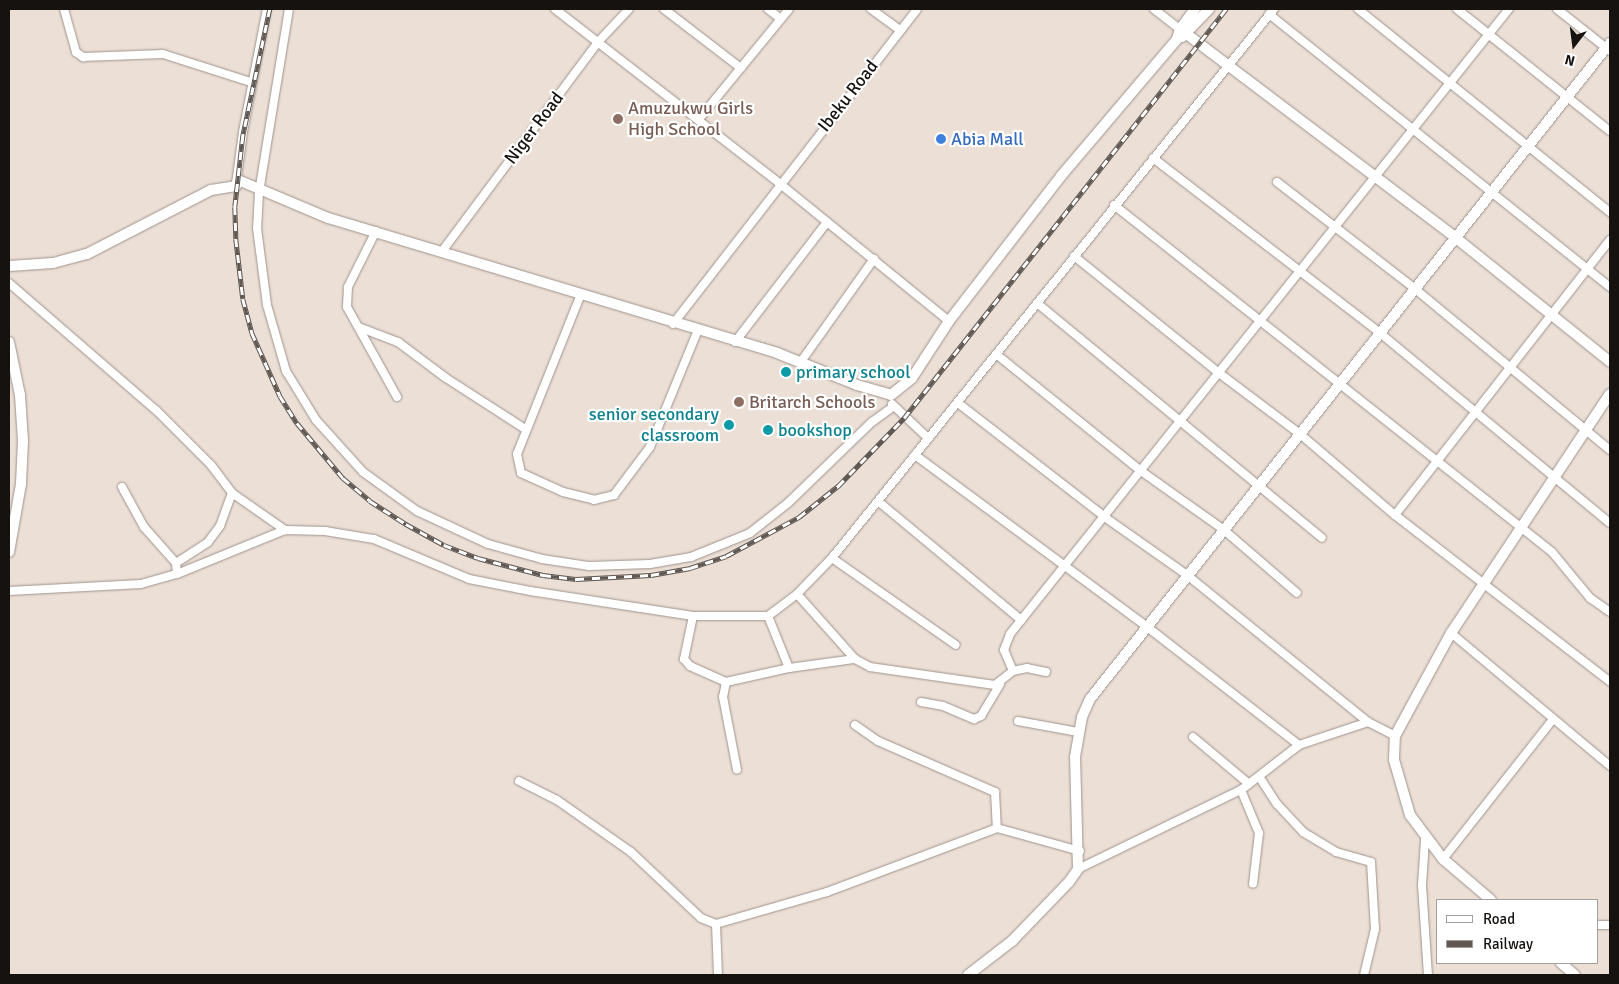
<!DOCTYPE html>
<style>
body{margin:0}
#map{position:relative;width:1619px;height:984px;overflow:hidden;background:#ebdfd6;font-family:Signika,sans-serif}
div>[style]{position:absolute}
.roads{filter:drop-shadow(0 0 1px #9f938b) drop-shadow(0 0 1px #9f938b)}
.street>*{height:8px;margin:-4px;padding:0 4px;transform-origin:4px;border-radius:4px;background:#fff}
.secondary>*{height:10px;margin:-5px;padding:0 5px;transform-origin:5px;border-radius:5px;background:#fff}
.rail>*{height:4.5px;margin-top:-2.25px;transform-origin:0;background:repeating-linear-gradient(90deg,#fff 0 8px,#5f5853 0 16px);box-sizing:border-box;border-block:1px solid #5f5853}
.dots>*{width:14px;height:14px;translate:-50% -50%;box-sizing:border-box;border:2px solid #fff;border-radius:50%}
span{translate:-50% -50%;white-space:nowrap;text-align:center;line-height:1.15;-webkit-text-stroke:4.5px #fff;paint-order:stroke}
.street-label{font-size:18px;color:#16120f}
.education-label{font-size:18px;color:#785e54}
.left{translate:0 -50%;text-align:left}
.shop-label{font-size:18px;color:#366cbe}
.culture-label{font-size:18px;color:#0d838f}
.right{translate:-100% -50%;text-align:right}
.frame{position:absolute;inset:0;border:10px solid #16120f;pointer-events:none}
.legend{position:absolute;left:1436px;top:899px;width:162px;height:65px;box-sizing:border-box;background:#fff;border:1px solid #a2a09f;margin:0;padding:6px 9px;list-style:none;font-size:15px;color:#16120f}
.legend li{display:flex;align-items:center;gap:10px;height:25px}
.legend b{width:25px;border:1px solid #a2a09f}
.north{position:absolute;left:1549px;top:20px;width:50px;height:50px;-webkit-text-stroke:4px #fff;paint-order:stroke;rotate:195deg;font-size:14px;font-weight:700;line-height:20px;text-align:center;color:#16120f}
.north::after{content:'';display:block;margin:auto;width:18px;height:22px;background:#16120f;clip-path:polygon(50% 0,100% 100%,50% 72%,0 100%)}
</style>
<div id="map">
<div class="roads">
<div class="street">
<i style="left:64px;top:9px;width:45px;rotate:74.4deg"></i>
<i style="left:76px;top:52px;width:9px;rotate:36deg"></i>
<i style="left:83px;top:57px;width:80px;rotate:-2.1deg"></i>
<i style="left:163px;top:54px;width:92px;rotate:17.7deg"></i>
<i style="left:289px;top:9px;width:185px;rotate:99.3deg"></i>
<i style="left:259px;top:192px;width:36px;rotate:93deg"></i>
<i style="left:257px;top:228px;width:78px;rotate:82.6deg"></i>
<i style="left:267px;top:305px;width:69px;rotate:73.9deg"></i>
<i style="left:286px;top:371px;width:57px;rotate:58.5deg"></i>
<i style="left:316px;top:420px;width:70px;rotate:47.9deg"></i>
<i style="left:363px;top:472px;width:67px;rotate:35.8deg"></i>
<i style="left:417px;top:511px;width:78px;rotate:24.9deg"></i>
<i style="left:488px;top:544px;width:56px;rotate:15.5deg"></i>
<i style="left:542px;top:559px;width:48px;rotate:8.5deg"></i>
<i style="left:589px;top:566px;width:61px;rotate:-1.9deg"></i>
<i style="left:650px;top:564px;width:42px;rotate:-9.7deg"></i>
<i style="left:691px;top:557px;width:64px;rotate:-22.1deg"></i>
<i style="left:750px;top:533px;width:48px;rotate:-38.3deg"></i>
<i style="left:788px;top:503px;width:117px;rotate:-44deg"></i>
<i style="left:872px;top:422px;width:26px;rotate:-36deg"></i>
<i style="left:555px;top:9px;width:284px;rotate:37.8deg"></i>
<i style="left:779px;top:183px;width:219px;rotate:39.1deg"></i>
<i style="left:664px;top:9px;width:97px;rotate:37.5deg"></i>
<i style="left:768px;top:9px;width:16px;rotate:38deg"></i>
<i style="left:871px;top:9px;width:36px;rotate:36deg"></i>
<i style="left:1154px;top:9px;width:33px;rotate:38deg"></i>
<i style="left:1358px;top:9px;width:324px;rotate:38.9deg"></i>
<i style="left:1457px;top:9px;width:196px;rotate:38.6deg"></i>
<i style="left:1557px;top:9px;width:68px;rotate:38.4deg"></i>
<i style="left:1269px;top:14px;width:437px;rotate:38.7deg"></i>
<i style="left:699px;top:119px;width:142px;rotate:-50.7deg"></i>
<i style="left:1153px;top:158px;width:287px;rotate:37.6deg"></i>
<i style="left:1380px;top:333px;width:298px;rotate:39.6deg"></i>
<i style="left:1277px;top:182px;width:173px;rotate:37.7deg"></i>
<i style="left:1414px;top:288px;width:254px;rotate:39.6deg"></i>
<i style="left:236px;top:184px;width:52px;rotate:-82.3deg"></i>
<i style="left:243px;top:132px;width:125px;rotate:-79deg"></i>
<i style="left:1114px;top:205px;width:559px;rotate:38.39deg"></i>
<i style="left:1552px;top:552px;width:60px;rotate:50.4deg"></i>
<i style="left:1590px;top:598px;width:24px;rotate:35deg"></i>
<i style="left:376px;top:231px;width:63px;rotate:116.6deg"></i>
<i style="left:348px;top:287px;width:20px;rotate:93deg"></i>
<i style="left:347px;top:307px;width:103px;rotate:60.9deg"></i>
<i style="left:443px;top:250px;width:259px;rotate:-53.3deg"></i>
<i style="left:598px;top:42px;width:45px;rotate:-46.8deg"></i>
<i style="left:1074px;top:256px;width:186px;rotate:38.9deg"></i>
<i style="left:1219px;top:373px;width:101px;rotate:37deg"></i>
<i style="left:1300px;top:434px;width:125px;rotate:40.5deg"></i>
<i style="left:1395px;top:515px;width:272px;rotate:37.8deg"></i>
<i style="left:9px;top:283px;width:196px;rotate:40.9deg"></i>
<i style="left:157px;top:411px;width:76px;rotate:45deg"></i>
<i style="left:211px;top:465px;width:35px;rotate:53deg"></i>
<i style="left:232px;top:493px;width:65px;rotate:34.9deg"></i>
<i style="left:581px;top:294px;width:172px;rotate:111.8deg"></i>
<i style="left:517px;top:454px;width:19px;rotate:78deg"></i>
<i style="left:521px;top:473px;width:46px;rotate:24.3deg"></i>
<i style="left:563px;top:492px;width:32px;rotate:14deg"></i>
<i style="left:594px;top:500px;width:21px;rotate:-14deg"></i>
<i style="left:614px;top:495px;width:60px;rotate:-53.1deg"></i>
<i style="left:650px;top:447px;width:126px;rotate:-67.7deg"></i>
<i style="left:1037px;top:303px;width:369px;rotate:39.5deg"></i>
<i style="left:673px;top:324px;width:398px;rotate:-52.2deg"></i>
<i style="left:361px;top:328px;width:40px;rotate:21deg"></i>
<i style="left:398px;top:342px;width:60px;rotate:36.9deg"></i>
<i style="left:446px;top:378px;width:94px;rotate:32.8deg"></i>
<i style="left:735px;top:342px;width:151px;rotate:-52.5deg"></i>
<i style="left:996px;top:354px;width:186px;rotate:38.9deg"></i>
<i style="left:1141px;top:471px;width:102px;rotate:35.4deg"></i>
<i style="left:1224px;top:530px;width:96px;rotate:40.8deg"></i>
<i style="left:800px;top:363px;width:128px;rotate:-54.6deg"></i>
<i style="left:958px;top:403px;width:187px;rotate:37.8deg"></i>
<i style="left:1106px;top:518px;width:99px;rotate:35.1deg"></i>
<i style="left:1187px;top:575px;width:233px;rotate:39.1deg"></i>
<i style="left:1368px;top:722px;width:30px;rotate:27deg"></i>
<i style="left:892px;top:404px;width:50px;rotate:43.4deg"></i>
<i style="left:915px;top:455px;width:287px;rotate:36.5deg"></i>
<i style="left:1146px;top:626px;width:194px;rotate:37.9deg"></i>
<i style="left:122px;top:487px;width:46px;rotate:61.2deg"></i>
<i style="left:144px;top:527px;width:48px;rotate:48.4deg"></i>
<i style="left:879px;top:502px;width:185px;rotate:39.7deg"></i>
<i style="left:1395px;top:515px;width:349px;rotate:-52deg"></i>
<i style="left:832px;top:558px;width:151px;rotate:35.1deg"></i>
<i style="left:177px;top:574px;width:11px;rotate:-95deg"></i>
<i style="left:176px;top:563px;width:38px;rotate:-33deg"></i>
<i style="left:208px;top:542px;width:20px;rotate:-53deg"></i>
<i style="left:220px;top:526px;width:35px;rotate:-70deg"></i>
<i style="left:9px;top:591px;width:132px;rotate:-3deg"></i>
<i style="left:141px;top:584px;width:37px;rotate:-16deg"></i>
<i style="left:177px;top:574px;width:117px;rotate:-22.2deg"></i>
<i style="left:285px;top:530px;width:40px;rotate:1.4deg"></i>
<i style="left:325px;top:531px;width:50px;rotate:9.3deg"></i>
<i style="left:374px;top:539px;width:103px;rotate:22.8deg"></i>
<i style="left:469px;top:579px;width:62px;rotate:11.1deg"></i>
<i style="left:530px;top:591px;width:165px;rotate:8.7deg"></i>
<i style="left:693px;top:616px;width:75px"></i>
<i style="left:768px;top:616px;width:36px;rotate:-37deg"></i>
<i style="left:797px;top:594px;width:50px;rotate:-45.8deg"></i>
<i style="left:832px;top:558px;width:705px;rotate:-51.16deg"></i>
<i style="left:797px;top:594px;width:87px;rotate:48.3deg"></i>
<i style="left:855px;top:659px;width:17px;rotate:28deg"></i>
<i style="left:870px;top:667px;width:126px;rotate:8.2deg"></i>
<i style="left:995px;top:685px;width:23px;rotate:-38deg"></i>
<i style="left:693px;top:616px;width:44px;rotate:101.8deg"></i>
<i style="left:684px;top:659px;width:9px;rotate:49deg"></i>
<i style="left:690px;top:666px;width:39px;rotate:24deg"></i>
<i style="left:726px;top:682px;width:65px;rotate:-12.5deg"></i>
<i style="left:789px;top:668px;width:56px;rotate:-112deg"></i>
<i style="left:1451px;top:633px;width:207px;rotate:39.9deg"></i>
<i style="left:789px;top:668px;width:67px;rotate:-7.8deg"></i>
<i style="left:1046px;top:672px;width:19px;rotate:-168deg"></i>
<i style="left:1027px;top:668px;width:14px;rotate:168deg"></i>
<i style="left:1013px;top:671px;width:23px;rotate:-113deg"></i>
<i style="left:1004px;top:650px;width:17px;rotate:-69deg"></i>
<i style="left:1010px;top:634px;width:800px;rotate:-51.4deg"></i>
<i style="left:726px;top:682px;width:15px;rotate:101deg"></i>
<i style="left:723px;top:697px;width:74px;rotate:79.1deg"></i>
<i style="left:921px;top:702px;width:22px;rotate:10deg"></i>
<i style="left:943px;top:706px;width:34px;rotate:23deg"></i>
<i style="left:974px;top:719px;width:8px;rotate:-23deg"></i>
<i style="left:981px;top:716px;width:37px;rotate:-59deg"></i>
<i style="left:1018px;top:721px;width:61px;rotate:10.4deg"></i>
<i style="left:855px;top:725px;width:28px;rotate:35deg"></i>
<i style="left:878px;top:741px;width:128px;rotate:23.6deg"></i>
<i style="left:995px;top:792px;width:36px;rotate:87deg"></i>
<i style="left:1193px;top:737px;width:73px;rotate:40deg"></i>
<i style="left:1260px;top:778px;width:31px;rotate:57deg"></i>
<i style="left:1277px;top:804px;width:38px;rotate:47deg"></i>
<i style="left:1303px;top:832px;width:39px;rotate:31deg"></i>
<i style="left:1336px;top:852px;width:36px;rotate:16deg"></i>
<i style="left:1371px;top:862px;width:67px;rotate:86.6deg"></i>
<i style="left:1375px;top:929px;width:47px;rotate:103.4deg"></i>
<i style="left:519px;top:781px;width:42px;rotate:26.6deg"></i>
<i style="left:557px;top:800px;width:90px;rotate:35.1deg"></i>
<i style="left:631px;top:852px;width:96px;rotate:43.3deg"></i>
<i style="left:701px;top:918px;width:16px;rotate:22deg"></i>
<i style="left:716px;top:924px;width:116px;rotate:-16.1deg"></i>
<i style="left:827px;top:892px;width:182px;rotate:-20.6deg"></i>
<i style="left:997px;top:828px;width:86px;rotate:15.5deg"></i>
<i style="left:1241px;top:790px;width:47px;rotate:67.3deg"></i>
<i style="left:1259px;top:833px;width:51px;rotate:96.7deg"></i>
<i style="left:1425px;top:840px;width:45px;rotate:93.8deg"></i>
<i style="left:1422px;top:885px;width:90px;rotate:86.2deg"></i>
<i style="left:1443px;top:859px;width:178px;rotate:-51.8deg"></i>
<i style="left:1078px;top:869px;width:181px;rotate:-25.9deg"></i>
<i style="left:1241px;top:790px;width:73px;rotate:-37.8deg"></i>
<i style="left:1299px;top:745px;width:73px;rotate:-18.4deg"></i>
<i style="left:716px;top:924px;width:51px;rotate:87.8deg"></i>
<i style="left:1598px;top:925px;width:12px"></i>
</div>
<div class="secondary">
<i style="left:1180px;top:29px;width:346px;rotate:37.1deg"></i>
<i style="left:1456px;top:238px;width:198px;rotate:38.8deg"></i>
<i style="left:1182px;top:37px;width:39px;rotate:-46deg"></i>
<i style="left:9px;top:266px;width:44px;rotate:-3.9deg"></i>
<i style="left:53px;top:263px;width:35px;rotate:-15deg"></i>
<i style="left:87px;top:254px;width:140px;rotate:-27.3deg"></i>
<i style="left:211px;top:190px;width:25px;rotate:-9deg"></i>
<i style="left:236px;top:186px;width:6px;rotate:-72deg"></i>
<i style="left:238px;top:180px;width:98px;rotate:22.9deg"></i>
<i style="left:328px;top:218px;width:469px;rotate:16.7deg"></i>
<i style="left:777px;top:353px;width:86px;rotate:21.8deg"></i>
<i style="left:857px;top:385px;width:35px;rotate:16deg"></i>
<i style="left:891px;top:395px;width:27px;rotate:-39deg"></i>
<i style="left:912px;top:378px;width:68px;rotate:-57deg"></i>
<i style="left:949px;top:321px;width:183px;rotate:-52.3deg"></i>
<i style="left:1061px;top:176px;width:180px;rotate:-49.7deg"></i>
<i style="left:1177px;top:39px;width:10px;rotate:-73deg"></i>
<i style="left:1180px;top:29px;width:25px;rotate:-53deg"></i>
<i style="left:9px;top:342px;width:54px;rotate:78.3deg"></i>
<i style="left:20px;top:395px;width:46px;rotate:86.3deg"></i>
<i style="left:23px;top:441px;width:43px;rotate:92.7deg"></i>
<i style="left:21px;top:484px;width:69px;rotate:100deg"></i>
<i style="left:1491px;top:900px;width:63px;rotate:-139.5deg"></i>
<i style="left:1443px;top:859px;width:55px;rotate:-126.9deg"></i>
<i style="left:1410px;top:815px;width:57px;rotate:-106.2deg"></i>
<i style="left:1394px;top:760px;width:24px;rotate:-88deg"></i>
<i style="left:1395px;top:736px;width:117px;rotate:-61.5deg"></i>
<i style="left:1451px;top:633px;width:287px;rotate:-56.4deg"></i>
<i style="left:1561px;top:963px;width:18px;rotate:41deg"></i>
<i style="left:968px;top:975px;width:56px;rotate:-37.7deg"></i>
<i style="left:1012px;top:941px;width:82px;rotate:-46deg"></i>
<i style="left:1069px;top:882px;width:16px;rotate:-55deg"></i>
<i style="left:1078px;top:869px;width:112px;rotate:-91.5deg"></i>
<i style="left:1075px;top:757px;width:41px;rotate:-80.1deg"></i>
<i style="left:1082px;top:717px;width:20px;rotate:-66deg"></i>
<i style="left:1090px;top:699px;width:837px;rotate:-51.6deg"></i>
</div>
</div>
<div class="rail">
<i style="left:270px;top:9px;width:130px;rotate:102deg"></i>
<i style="left:243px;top:136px;width:71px;rotate:96.4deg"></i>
<i style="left:235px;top:207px;width:32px;rotate:88deg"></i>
<i style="left:236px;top:239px;width:60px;rotate:83.3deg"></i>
<i style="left:243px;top:299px;width:35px;rotate:75deg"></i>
<i style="left:252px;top:333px;width:69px;rotate:66deg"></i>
<i style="left:280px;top:396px;width:32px;rotate:58deg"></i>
<i style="left:297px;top:423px;width:72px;rotate:50.1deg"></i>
<i style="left:343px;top:478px;width:35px;rotate:40deg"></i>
<i style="left:370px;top:501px;width:43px;rotate:32.6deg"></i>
<i style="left:406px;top:524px;width:43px;rotate:28.9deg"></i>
<i style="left:444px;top:545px;width:36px;rotate:21deg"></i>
<i style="left:478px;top:558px;width:67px;rotate:14.7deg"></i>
<i style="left:543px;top:575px;width:33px;rotate:7deg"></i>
<i style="left:576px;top:579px;width:75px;rotate:-3.1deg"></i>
<i style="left:651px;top:575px;width:40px;rotate:-10deg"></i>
<i style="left:690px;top:568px;width:38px;rotate:-18deg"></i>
<i style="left:726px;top:556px;width:83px;rotate:-28.1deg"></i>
<i style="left:799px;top:517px;width:50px;rotate:-38.5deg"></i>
<i style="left:838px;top:486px;width:95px;rotate:-45.9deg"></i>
<i style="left:904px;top:418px;width:521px;rotate:-51.79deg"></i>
</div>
<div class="dots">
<i style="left:618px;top:119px;background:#8d6e63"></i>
<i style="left:941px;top:139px;background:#3f7fe0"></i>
<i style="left:786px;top:372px;background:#0f9aa8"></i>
<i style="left:739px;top:402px;background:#8d6e63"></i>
<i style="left:729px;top:425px;background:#0f9aa8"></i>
<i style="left:768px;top:430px;background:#0f9aa8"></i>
</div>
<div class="street-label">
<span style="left:848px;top:96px;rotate:-52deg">Ibeku Road</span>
<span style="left:534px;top:128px;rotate:-53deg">Niger Road</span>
</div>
<div class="education-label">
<span class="left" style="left:628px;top:119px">Amuzukwu Girls<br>High School</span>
<span class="left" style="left:749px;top:402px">Britarch Schools</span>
</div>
<div class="shop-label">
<span class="left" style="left:951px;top:139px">Abia Mall</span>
</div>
<div class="culture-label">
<span class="left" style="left:796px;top:372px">primary school</span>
<span class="right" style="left:719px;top:425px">senior secondary<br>classroom</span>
<span class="left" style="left:778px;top:430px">bookshop</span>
</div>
<div class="frame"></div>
<ul class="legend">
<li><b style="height:6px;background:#fff"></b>Road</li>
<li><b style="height:6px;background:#5f5853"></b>Railway</li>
</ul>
<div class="north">N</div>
</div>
